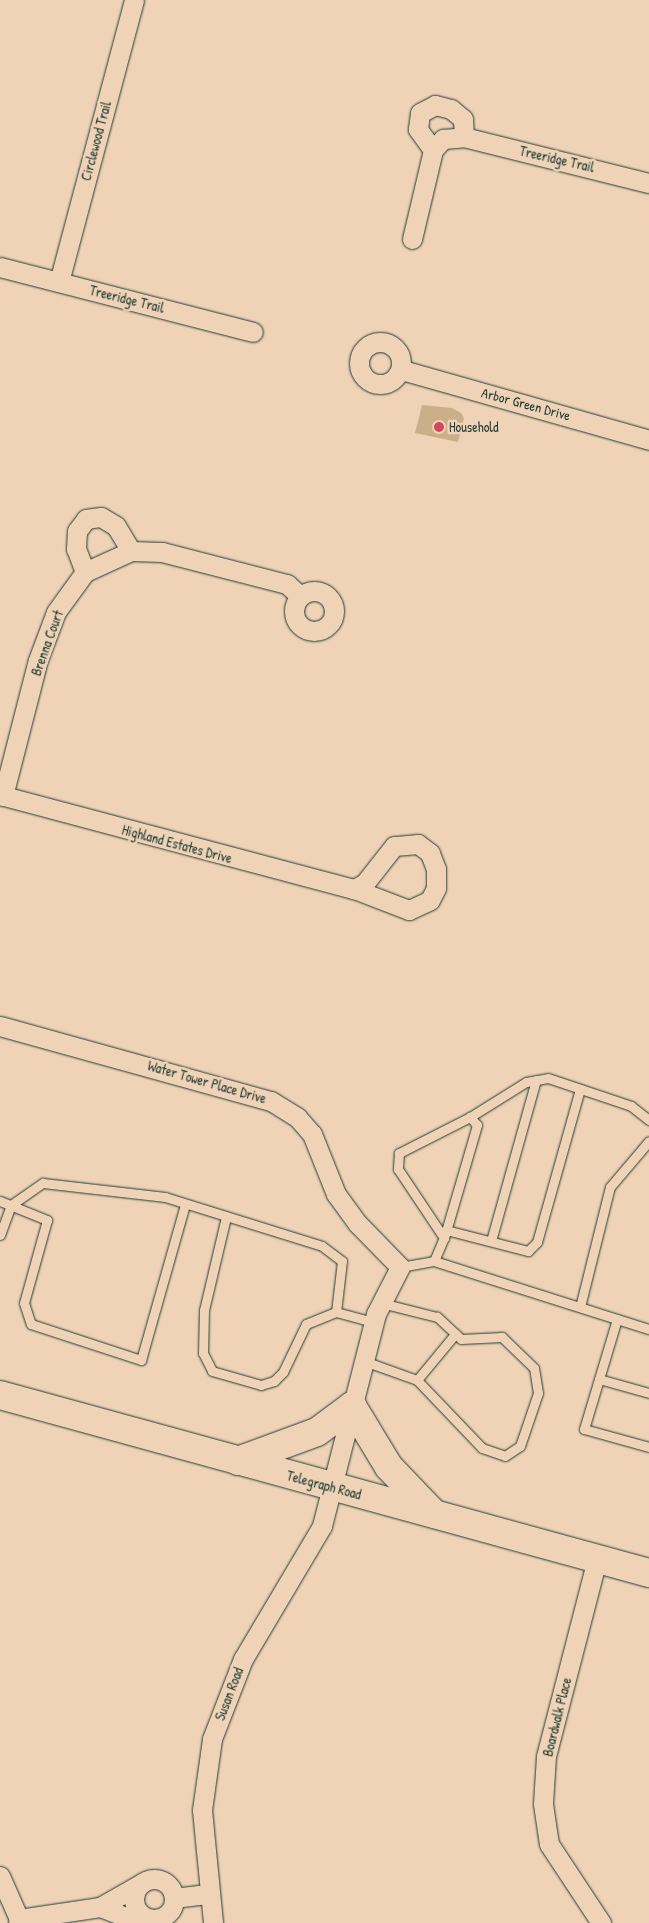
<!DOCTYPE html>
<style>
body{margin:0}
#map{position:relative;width:649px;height:1923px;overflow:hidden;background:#f0d3b7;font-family:"Patrick Hand",sans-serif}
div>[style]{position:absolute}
.building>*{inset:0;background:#caaf88}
.roads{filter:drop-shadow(0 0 1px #1f3d34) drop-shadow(0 0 1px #1f3d34)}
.lane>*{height:9px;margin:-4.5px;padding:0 4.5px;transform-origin:4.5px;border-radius:4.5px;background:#f0d3b7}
.street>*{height:19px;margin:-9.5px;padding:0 9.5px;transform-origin:9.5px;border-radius:9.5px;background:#f0d3b7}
.street>.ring{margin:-9.5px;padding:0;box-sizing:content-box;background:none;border:19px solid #f0d3b7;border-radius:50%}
.primary>*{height:28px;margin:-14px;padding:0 14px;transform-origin:14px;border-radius:14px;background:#f0d3b7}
.dots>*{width:14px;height:14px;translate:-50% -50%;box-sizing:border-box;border:2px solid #f0d3b7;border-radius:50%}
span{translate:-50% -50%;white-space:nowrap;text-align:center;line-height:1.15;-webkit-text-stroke:5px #f0d3b7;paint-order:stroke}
.street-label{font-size:14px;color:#1f3d34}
.poi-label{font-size:14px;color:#1f3d34}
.left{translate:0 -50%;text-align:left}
</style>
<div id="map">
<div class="building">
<i style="clip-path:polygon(422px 405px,452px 408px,461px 413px,464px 418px,458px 442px,415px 433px)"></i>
</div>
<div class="roads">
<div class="lane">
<i style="left:470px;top:1117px;width:66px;rotate:-32deg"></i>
<i style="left:526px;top:1082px;width:22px;rotate:-10deg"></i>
<i style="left:548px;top:1078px;width:88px;rotate:18.6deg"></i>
<i style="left:631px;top:1106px;width:23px;rotate:38deg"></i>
<i style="left:0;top:1201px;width:51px;rotate:22deg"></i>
<i style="left:47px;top:1220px;width:86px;rotate:105.5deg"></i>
<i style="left:24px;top:1303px;width:22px;rotate:72deg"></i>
<i style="left:31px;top:1324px;width:116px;rotate:18.1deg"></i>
<i style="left:141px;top:1360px;width:162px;rotate:-74.2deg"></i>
<i style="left:226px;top:1217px;width:96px;rotate:103.3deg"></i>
<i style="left:204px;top:1310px;width:43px;rotate:91.3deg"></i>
<i style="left:203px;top:1353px;width:20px;rotate:63deg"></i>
<i style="left:212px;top:1371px;width:51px;rotate:15.9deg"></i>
<i style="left:261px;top:1385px;width:14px;rotate:-17deg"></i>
<i style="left:274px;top:1381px;width:13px;rotate:-45deg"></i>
<i style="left:283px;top:1372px;width:53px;rotate:-64.4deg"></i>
<i style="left:306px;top:1324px;width:32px;rotate:-22deg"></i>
<i style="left:446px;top:1230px;width:85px;rotate:14.4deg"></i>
<i style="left:528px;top:1251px;width:13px;rotate:-45deg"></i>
<i style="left:537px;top:1242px;width:159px;rotate:-74.3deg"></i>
<i style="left:0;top:1235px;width:32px;rotate:-70deg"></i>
<i style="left:11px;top:1205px;width:39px;rotate:-35deg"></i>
<i style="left:43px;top:1183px;width:123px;rotate:6.5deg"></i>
<i style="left:165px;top:1197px;width:164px;rotate:17.3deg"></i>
<i style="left:322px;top:1246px;width:25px;rotate:37deg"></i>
<i style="left:342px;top:1261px;width:51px;rotate:96.7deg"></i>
<i style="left:336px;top:1312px;width:39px;rotate:15deg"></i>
<i style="left:491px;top:1241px;width:167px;rotate:-74.4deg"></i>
<i style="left:434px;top:1261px;width:25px;rotate:-67deg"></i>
<i style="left:444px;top:1238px;width:118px;rotate:-73.7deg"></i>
<i style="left:477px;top:1125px;width:11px;rotate:-131deg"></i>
<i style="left:470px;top:1117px;width:80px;rotate:153.1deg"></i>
<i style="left:399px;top:1153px;width:16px;rotate:94deg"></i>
<i style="left:398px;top:1169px;width:83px;rotate:56.3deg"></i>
<i style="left:400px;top:1267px;width:35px;rotate:-10deg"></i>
<i style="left:434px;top:1261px;width:225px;rotate:17.6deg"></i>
<i style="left:580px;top:1307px;width:124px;rotate:-76deg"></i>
<i style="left:610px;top:1187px;width:60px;rotate:-49.7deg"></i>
<i style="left:617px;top:1319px;width:115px;rotate:106.7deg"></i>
<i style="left:584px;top:1429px;width:67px;rotate:15.5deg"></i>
<i style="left:364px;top:1361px;width:56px;rotate:19.7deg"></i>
<i style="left:417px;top:1380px;width:94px;rotate:46.3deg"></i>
<i style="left:482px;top:1448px;width:24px;rotate:19deg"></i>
<i style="left:505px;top:1456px;width:18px;rotate:-34deg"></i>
<i style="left:520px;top:1446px;width:56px;rotate:-71.2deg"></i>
<i style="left:538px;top:1393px;width:25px;rotate:-99deg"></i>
<i style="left:534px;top:1368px;width:45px;rotate:-135.9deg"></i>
<i style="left:502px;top:1337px;width:41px;rotate:177.2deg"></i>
<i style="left:461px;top:1339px;width:33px;rotate:-137deg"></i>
<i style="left:437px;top:1317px;width:58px;rotate:-166deg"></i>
<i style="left:599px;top:1379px;width:52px;rotate:15.6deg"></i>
<i style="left:417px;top:1380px;width:60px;rotate:-50.4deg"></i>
</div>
<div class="street">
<i style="left:433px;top:150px;width:26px;rotate:-126deg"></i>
<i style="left:418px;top:129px;width:16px;rotate:-83deg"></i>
<i style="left:420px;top:113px;width:17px;rotate:-28deg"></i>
<i style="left:435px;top:105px;width:16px;rotate:14deg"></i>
<i style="left:451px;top:109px;width:16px;rotate:40deg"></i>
<i style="left:463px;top:119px;width:18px;rotate:87deg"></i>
<i style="left:412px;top:239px;width:91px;rotate:-76.7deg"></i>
<i style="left:433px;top:150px;width:15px;rotate:-48deg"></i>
<i style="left:443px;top:139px;width:21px;rotate:-5deg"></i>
<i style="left:464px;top:137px;width:191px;rotate:14deg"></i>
<i style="left:0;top:267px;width:261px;rotate:14.4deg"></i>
<i style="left:59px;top:282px;width:292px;rotate:-75.1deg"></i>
<i class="ring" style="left:359px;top:342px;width:23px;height:23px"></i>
<i style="left:402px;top:370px;width:257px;rotate:15.8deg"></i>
<i style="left:85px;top:572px;width:25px;rotate:-111deg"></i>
<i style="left:76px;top:549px;width:18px;rotate:-87deg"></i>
<i style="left:77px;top:531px;width:15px;rotate:-53deg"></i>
<i style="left:86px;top:519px;width:15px;rotate:-8deg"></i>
<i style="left:101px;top:517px;width:17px;rotate:31deg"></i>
<i style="left:116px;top:526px;width:29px;rotate:59deg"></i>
<i class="ring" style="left:294px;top:591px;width:21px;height:21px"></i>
<i style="left:0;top:795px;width:366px;rotate:14.9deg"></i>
<i style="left:354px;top:889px;width:59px;rotate:20.9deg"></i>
<i style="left:409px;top:910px;width:23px;rotate:-25deg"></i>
<i style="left:430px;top:900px;width:13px;rotate:-63deg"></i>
<i style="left:436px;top:888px;width:19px;rotate:-90deg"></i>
<i style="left:436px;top:869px;width:17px;rotate:-111deg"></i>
<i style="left:430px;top:853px;width:15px;rotate:-143deg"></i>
<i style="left:418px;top:844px;width:24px;rotate:175deg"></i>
<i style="left:394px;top:846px;width:47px;rotate:128.1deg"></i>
<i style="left:365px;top:883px;width:13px;rotate:151deg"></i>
<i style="left:3px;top:796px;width:140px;rotate:-75.6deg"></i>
<i style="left:38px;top:660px;width:51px;rotate:-69.4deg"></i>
<i style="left:56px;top:612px;width:49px;rotate:-54.1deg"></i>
<i style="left:85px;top:572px;width:51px;rotate:-24.5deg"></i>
<i style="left:131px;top:551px;width:31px;rotate:2deg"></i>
<i style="left:162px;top:552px;width:129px;rotate:14.4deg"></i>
<i style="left:287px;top:584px;width:18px;rotate:43deg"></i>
<i style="left:0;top:1026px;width:281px;rotate:15.5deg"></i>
<i style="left:271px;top:1101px;width:31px;rotate:32deg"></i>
<i style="left:297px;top:1117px;width:23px;rotate:49deg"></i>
<i style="left:312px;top:1134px;width:65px;rotate:68.2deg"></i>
<i style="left:336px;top:1194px;width:37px;rotate:54deg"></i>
<i style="left:358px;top:1224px;width:60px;rotate:45.7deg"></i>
<i style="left:400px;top:1267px;width:53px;rotate:117.1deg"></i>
<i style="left:376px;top:1314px;width:219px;rotate:104.3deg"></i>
<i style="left:322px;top:1526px;width:155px;rotate:120.7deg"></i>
<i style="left:243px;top:1659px;width:86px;rotate:111.2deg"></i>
<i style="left:212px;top:1739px;width:72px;rotate:98deg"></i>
<i style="left:202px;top:1810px;width:114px;rotate:84.4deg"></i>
<i style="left:597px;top:1559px;width:203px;rotate:104.5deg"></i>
<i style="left:546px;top:1756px;width:48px;rotate:93.6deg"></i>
<i style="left:543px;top:1804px;width:40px;rotate:81.5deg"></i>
<i style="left:549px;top:1844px;width:95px;rotate:56.6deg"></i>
<i style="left:0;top:1876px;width:47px;rotate:66.2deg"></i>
<i class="ring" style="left:134px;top:1879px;width:21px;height:21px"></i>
<i style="left:174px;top:1898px;width:33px;rotate:-7deg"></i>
<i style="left:100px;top:1907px;width:28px;rotate:21deg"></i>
<i style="left:126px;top:1917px;width:17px"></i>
<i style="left:18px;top:1923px;width:4px;rotate:-76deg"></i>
<i style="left:19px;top:1919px;width:82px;rotate:-8.4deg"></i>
<i style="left:100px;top:1907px;width:48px;rotate:-29.7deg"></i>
</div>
<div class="primary">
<i style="left:0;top:1395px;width:673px;rotate:15.34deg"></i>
<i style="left:238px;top:1461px;width:84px;rotate:-20.2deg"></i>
<i style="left:317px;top:1432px;width:44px;rotate:-36.6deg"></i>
<i style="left:352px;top:1406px;width:71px;rotate:58.8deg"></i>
<i style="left:389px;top:1467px;width:65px;rotate:46.2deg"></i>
</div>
</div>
<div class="dots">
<i style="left:439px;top:427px;background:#d1495b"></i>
</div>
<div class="street-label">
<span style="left:96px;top:141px;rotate:-75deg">Circlewood Trail</span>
<span style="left:557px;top:159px;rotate:13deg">Treeridge Trail</span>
<span style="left:127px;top:299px;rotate:14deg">Treeridge Trail</span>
<span style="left:526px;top:404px;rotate:15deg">Arbor Green Drive</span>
<span style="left:47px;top:643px;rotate:-70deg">Brenna Court</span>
<span style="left:177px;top:844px;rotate:15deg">Highland Estates Drive</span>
<span style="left:207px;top:1082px;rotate:16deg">Water Tower Place Drive</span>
<span style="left:324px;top:1485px;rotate:15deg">Telegraph Road</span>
<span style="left:229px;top:1694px;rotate:-69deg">Susan Road</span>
<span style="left:557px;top:1717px;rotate:-76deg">Boardwalk Place</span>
</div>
<div class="poi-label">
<span class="left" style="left:449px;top:427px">Household</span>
</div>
</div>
